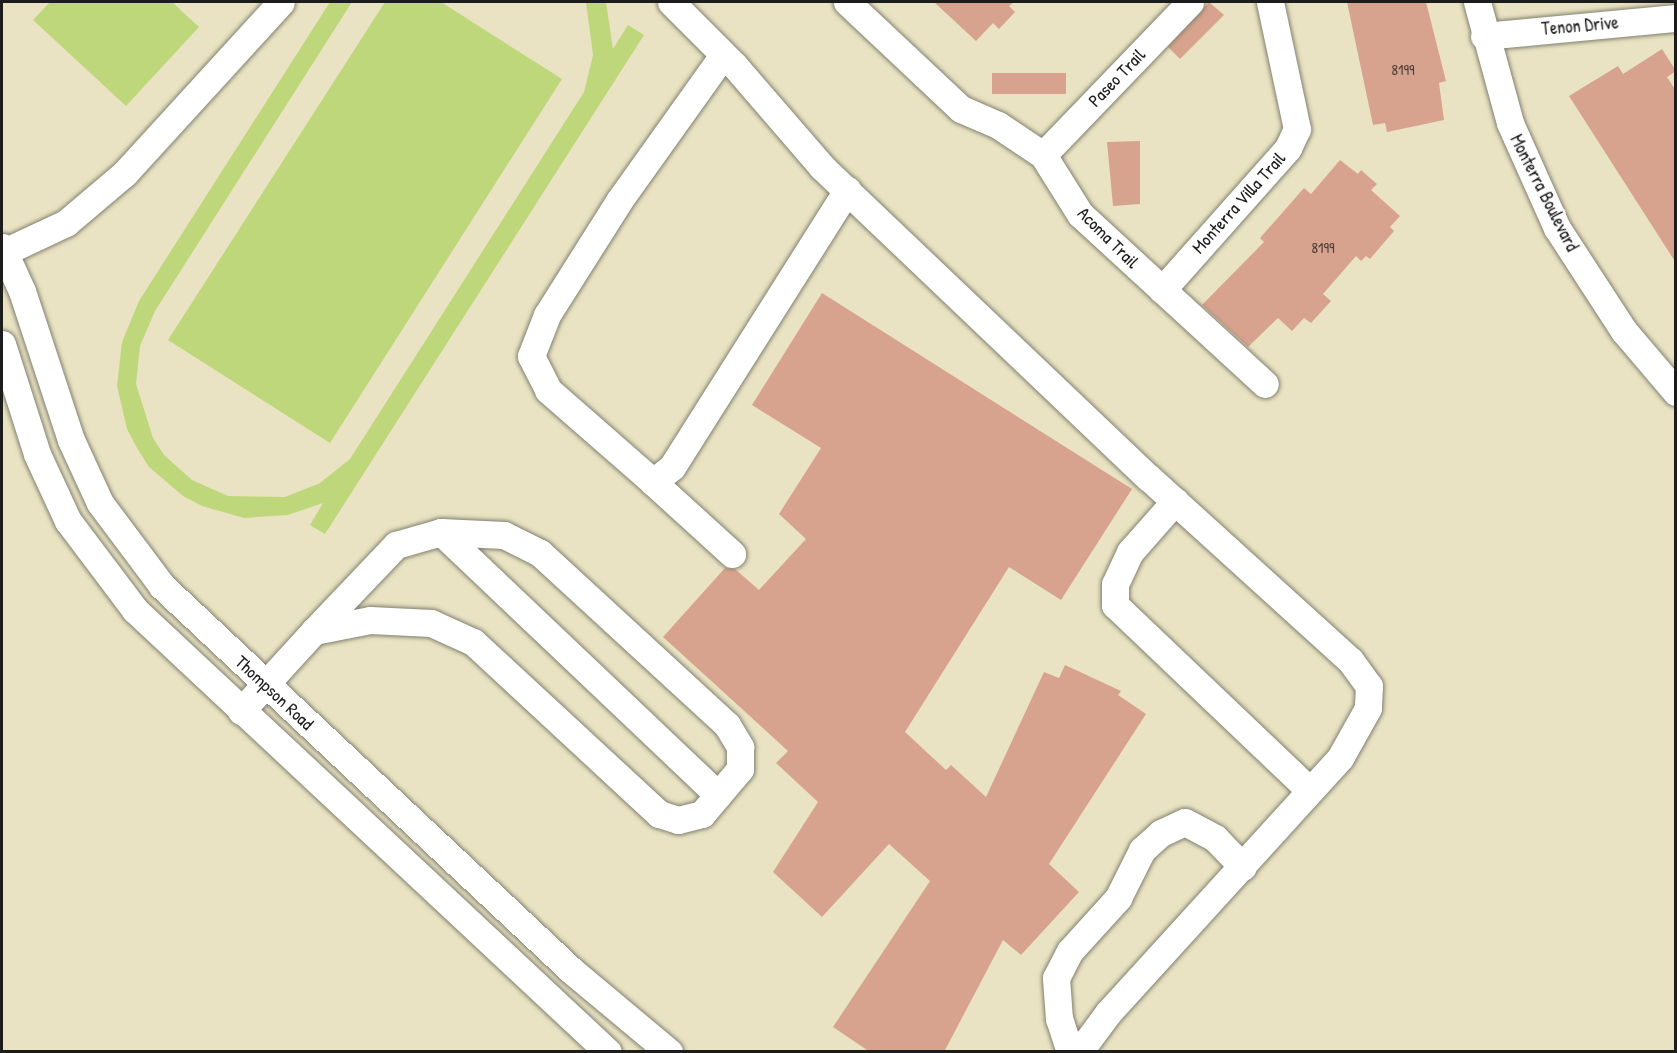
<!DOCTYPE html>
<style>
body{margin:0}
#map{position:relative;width:1677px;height:1053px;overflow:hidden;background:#e9e3c3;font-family:"Patrick Hand",sans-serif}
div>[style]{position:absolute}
.green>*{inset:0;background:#bfd77b}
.building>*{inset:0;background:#d7a38f}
.roads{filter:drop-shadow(0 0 2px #828070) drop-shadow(0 0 2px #828070)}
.minor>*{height:27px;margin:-13.5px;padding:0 13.5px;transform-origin:13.5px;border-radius:13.5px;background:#fff}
span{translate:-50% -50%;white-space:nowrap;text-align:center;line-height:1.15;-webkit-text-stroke:5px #fff;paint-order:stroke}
.number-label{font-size:15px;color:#4b3e39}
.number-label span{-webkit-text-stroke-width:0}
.street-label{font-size:18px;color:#1c1c1c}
.frame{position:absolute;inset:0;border:3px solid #1c1c1c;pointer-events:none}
</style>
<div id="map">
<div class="green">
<i style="clip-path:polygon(50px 2px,172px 2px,199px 27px,126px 106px,33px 20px)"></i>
<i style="clip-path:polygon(330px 2px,352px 2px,155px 311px,140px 346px,136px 384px,153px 438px,164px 455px,192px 480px,228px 496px,285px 497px,320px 483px,350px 459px,584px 92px,593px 55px,586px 2px,606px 2px,613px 49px,628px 25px,644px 35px,325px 534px,310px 525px,323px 503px,288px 515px,244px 518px,202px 506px,183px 496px,149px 467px,137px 448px,127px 429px,117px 386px,122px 342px,139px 301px)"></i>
<i style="clip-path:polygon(385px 2px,441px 2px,562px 79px,330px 443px,168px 340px)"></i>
</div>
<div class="building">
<i style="clip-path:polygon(934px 2px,1014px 2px,1009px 6px,1015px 12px,999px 29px,993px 23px,976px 41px)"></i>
<i style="clip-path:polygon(1209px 2px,1224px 15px,1180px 59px,1168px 47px)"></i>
<i style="clip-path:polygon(1347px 2px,1426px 2px,1446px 81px,1439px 83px,1444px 120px,1387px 132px,1385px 123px,1373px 125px)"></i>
<i style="clip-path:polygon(1662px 49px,1676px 71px,1667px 77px,1676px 91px,1676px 263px,1569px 96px,1618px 66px,1623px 74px)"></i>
<i style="clip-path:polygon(992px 73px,1066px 73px,1066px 94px,992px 94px)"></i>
<i style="clip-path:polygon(1140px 141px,1140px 204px,1113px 206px,1107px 142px)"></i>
<i style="clip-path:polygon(1340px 160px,1358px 174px,1361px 170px,1377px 184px,1371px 190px,1400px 216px,1390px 227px,1394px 231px,1370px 259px,1366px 256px,1361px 261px,1356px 256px,1323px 294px,1331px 301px,1311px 323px,1304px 318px,1292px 331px,1278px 318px,1248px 347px,1202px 305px,1264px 242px,1260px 238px,1304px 188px,1311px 194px)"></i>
<i style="clip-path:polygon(822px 293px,1132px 489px,1061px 600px,1009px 567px,905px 732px,946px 770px,951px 765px,986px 797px,1044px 672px,1059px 678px,1065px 665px,1121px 691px,1118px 695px,1146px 714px,1049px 864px,1079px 892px,1021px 955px,1003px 940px,944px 1052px,870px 1052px,833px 1027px,930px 881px,889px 844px,822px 917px,773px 872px,818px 802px,776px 763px,788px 751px,663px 637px,725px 568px,735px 569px,759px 590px,806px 539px,779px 514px,821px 448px,752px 405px)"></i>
</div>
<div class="roads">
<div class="minor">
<i style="left:671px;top:2px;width:89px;rotate:45deg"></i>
<i style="left:734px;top:65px;width:135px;rotate:49.2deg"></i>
<i style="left:822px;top:167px;width:450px;rotate:43.6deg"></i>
<i style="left:1148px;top:477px;width:273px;rotate:42.2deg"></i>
<i style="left:1350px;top:660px;width:32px;rotate:54deg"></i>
<i style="left:1369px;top:686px;width:22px;rotate:93deg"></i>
<i style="left:1368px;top:708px;width:57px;rotate:119.2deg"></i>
<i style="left:1340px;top:758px;width:345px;rotate:132.3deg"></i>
<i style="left:1108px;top:1013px;width:49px;rotate:126.6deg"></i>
<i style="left:847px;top:2px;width:156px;rotate:43.2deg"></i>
<i style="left:961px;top:109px;width:40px;rotate:23.4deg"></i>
<i style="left:998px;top:125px;width:54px;rotate:33.7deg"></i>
<i style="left:1043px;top:155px;width:70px;rotate:57.9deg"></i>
<i style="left:1080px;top:214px;width:251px;rotate:42.6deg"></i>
<i style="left:1477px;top:2px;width:125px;rotate:74.7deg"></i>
<i style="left:1510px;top:123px;width:115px;rotate:65.9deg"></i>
<i style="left:1557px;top:228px;width:123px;rotate:57deg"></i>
<i style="left:1624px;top:331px;width:80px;rotate:49.6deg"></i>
<i style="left:1484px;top:36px;width:193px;rotate:-5.4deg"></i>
<i style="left:723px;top:55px;width:179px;rotate:125.5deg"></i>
<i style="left:619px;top:201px;width:135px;rotate:122.3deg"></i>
<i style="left:547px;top:315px;width:44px;rotate:111.3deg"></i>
<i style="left:531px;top:356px;width:38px;rotate:63deg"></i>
<i style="left:548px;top:390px;width:140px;rotate:41.2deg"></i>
<i style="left:653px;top:482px;width:24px;rotate:-38deg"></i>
<i style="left:672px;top:467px;width:328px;rotate:-57.7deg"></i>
<i style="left:1043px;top:155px;width:212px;rotate:-46.1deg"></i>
<i style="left:2px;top:247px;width:48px;rotate:65.6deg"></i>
<i style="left:22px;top:291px;width:157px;rotate:71.8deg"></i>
<i style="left:71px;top:440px;width:69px;rotate:65.3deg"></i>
<i style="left:100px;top:503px;width:104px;rotate:53.2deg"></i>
<i style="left:162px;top:586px;width:561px;rotate:43.19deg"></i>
<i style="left:571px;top:970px;width:128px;rotate:39.9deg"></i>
<i style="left:2px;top:253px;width:71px;rotate:-25.1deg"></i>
<i style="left:66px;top:223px;width:77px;rotate:-40.3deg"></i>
<i style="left:125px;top:173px;width:231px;rotate:-47.6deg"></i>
<i style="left:1162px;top:290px;width:190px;rotate:-48.4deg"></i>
<i style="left:1288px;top:148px;width:21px;rotate:-65deg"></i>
<i style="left:1297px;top:129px;width:130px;rotate:-102deg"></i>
<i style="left:2px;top:344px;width:115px;rotate:72.3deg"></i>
<i style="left:37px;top:454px;width:74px;rotate:65.2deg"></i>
<i style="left:68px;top:521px;width:111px;rotate:53deg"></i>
<i style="left:135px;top:610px;width:647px;rotate:43.06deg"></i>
<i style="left:653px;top:482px;width:107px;rotate:42.3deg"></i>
<i style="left:1175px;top:501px;width:68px;rotate:131.4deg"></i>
<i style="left:1130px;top:552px;width:35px;rotate:115deg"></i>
<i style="left:1115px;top:584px;width:21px;rotate:90deg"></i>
<i style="left:1115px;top:605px;width:269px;rotate:43.6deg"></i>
<i style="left:441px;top:532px;width:382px;rotate:43.5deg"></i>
<i style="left:241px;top:711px;width:108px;rotate:-47.6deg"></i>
<i style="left:314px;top:631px;width:119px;rotate:-46.4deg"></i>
<i style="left:396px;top:545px;width:47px;rotate:-16.1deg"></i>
<i style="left:441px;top:532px;width:63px;rotate:2.7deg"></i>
<i style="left:504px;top:535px;width:40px;rotate:26.6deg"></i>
<i style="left:540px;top:553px;width:254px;rotate:42.6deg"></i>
<i style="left:727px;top:725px;width:26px;rotate:59deg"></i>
<i style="left:740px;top:747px;width:22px;rotate:90deg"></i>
<i style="left:740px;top:769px;width:59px;rotate:130.2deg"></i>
<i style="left:702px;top:814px;width:25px;rotate:166deg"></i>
<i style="left:678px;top:820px;width:20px;rotate:-162deg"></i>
<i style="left:659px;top:814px;width:253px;rotate:-137.2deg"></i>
<i style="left:473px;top:642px;width:46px;rotate:-155.7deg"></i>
<i style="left:431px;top:623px;width:61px;rotate:-177.2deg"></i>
<i style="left:370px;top:620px;width:57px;rotate:168.9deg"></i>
<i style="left:1070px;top:1052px;width:35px;rotate:-108deg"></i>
<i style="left:1059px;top:1019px;width:41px;rotate:-94.2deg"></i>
<i style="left:1056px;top:978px;width:30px;rotate:-63deg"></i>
<i style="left:1070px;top:951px;width:72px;rotate:-47.8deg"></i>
<i style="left:1118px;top:898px;width:54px;rotate:-63.4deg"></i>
<i style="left:1142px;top:850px;width:25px;rotate:-42deg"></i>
<i style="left:1161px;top:833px;width:26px;rotate:-25deg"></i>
<i style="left:1185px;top:822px;width:34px;rotate:28deg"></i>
<i style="left:1215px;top:838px;width:40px;rotate:46deg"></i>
</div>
</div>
<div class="number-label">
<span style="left:1403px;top:70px">8199</span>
<span style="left:1323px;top:248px">8199</span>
</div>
<div class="street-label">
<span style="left:1580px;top:26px;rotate:-5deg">Tenon Drive</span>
<span style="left:1117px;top:78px;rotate:-46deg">Paseo Trail</span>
<span style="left:1544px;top:193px;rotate:63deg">Monterra Boulevard</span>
<span style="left:1239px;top:203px;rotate:-48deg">Monterra Villa Trail</span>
<span style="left:1108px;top:238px;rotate:45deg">Acoma Trail</span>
<span style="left:274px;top:693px;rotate:43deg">Thompson Road</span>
</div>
<div class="frame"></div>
</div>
